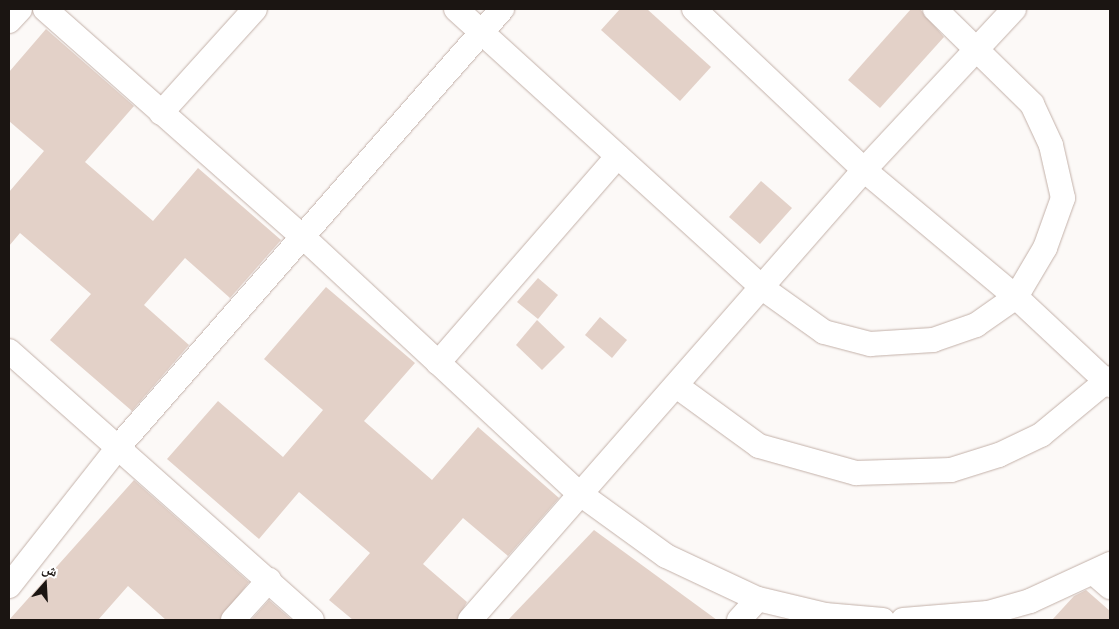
<!DOCTYPE html>
<meta charset="utf-8">
<style>
body{margin:0}
#map{position:relative;width:1119px;height:629px;overflow:hidden;background:#fcf9f7;font-family:"Noto Sans","Noto Naskh Arabic",sans-serif}
div>[style]{position:absolute}
.building>*{inset:0;background:#e3d1c8}
.roads{filter:drop-shadow(0 0 1px #c3b1a9) drop-shadow(0 0 1px #c3b1a9)}
.minor>*{height:24px;margin:-12px;padding:0 12px;transform-origin:12px;border-radius:12px;background:#fff}
span{translate:-50% -50%;white-space:nowrap;text-align:center;line-height:1.15;-webkit-text-stroke:4.5px #fff;paint-order:stroke}
.frame{position:absolute;inset:0;border:10px solid #1b1512;pointer-events:none}
.north{position:absolute;left:20px;top:559px;width:50px;height:50px;-webkit-text-stroke:4px #fff;paint-order:stroke;rotate:19deg;font-size:14px;font-weight:700;line-height:20px;text-align:center;color:#1b1512}
.north::after{content:'';display:block;margin:auto;width:18px;height:22px;background:#1b1512;clip-path:polygon(50% 0,100% 100%,50% 72%,0 100%)}
</style>
<div id="map">
<div class="building">
<i style="clip-path:polygon(620px 9px,647px 9px,711px 67px,680px 101px,601px 30px)"></i>
<i style="clip-path:polygon(911px 9px,920px 9px,944px 37px,880px 108px,848px 80px)"></i>
<i style="clip-path:polygon(46px 29px,134px 106px,85px 162px,153px 221px,198px 168px,281px 240px,230px 298px,185px 258px,144px 305px,189px 345px,132px 411px,50px 340px,91px 294px,20px 233px,9px 246px,9px 192px,44px 151px,9px 121px,9px 72px)"></i>
<i style="clip-path:polygon(761px 181px,792px 208px,760px 244px,729px 217px)"></i>
<i style="clip-path:polygon(538px 278px,558px 295px,538px 319px,517px 302px)"></i>
<i style="clip-path:polygon(326px 287px,415px 363px,364px 421px,432px 480px,478px 427px,559px 498px,508px 556px,463px 518px,423px 564px,467px 602px,457px 620px,353px 620px,329px 600px,370px 553px,299px 492px,259px 539px,167px 459px,218px 401px,283px 457px,323px 410px,264px 359px)"></i>
<i style="clip-path:polygon(600px 317px,627px 340px,612px 358px,585px 335px)"></i>
<i style="clip-path:polygon(537px 320px,565px 347px,542px 370px,516px 345px)"></i>
<i style="clip-path:polygon(134px 480px,249px 582px,220px 620px,166px 620px,128px 586px,98px 620px,9px 620px)"></i>
<i style="clip-path:polygon(594px 530px,717px 620px,508px 620px)"></i>
<i style="clip-path:polygon(1086px 590px,1110px 611px,1110px 620px,1052px 620px,1074px 596px)"></i>
<i style="clip-path:polygon(269px 600px,292px 620px,251px 620px)"></i>
</div>
<div class="roads">
<div class="minor">
<i style="left:45px;top:9px;width:343px;rotate:41.5deg"></i>
<i style="left:302px;top:236px;width:378px;rotate:42.9deg"></i>
<i style="left:579px;top:493px;width:107px;rotate:35.9deg"></i>
<i style="left:666px;top:556px;width:102px;rotate:25.1deg"></i>
<i style="left:758px;top:599px;width:69px;rotate:13.4deg"></i>
<i style="left:825px;top:615px;width:58px;rotate:4.9deg"></i>
<i style="left:456px;top:9px;width:413px;rotate:42.3deg"></i>
<i style="left:761px;top:287px;width:77px;rotate:35.5deg"></i>
<i style="left:824px;top:332px;width:48px;rotate:14.6deg"></i>
<i style="left:870px;top:344px;width:63px;rotate:-3.6deg"></i>
<i style="left:933px;top:340px;width:46px;rotate:-19.2deg"></i>
<i style="left:976px;top:325px;width:49px;rotate:-35deg"></i>
<i style="left:1016px;top:297px;width:57px;rotate:-59.4deg"></i>
<i style="left:1045px;top:248px;width:53px;rotate:-70.2deg"></i>
<i style="left:1063px;top:198px;width:54px;rotate:-102.8deg"></i>
<i style="left:1051px;top:145px;width:45px;rotate:-114.9deg"></i>
<i style="left:1032px;top:104px;width:136px;rotate:-135.6deg"></i>
<i style="left:694px;top:9px;width:234px;rotate:43.4deg"></i>
<i style="left:864px;top:170px;width:198px;rotate:39.9deg"></i>
<i style="left:1016px;top:297px;width:129px;rotate:43.1deg"></i>
<i style="left:9px;top:21px;width:16px;rotate:-47deg"></i>
<i style="left:161px;top:113px;width:140px;rotate:-47.9deg"></i>
<i style="left:9px;top:351px;width:405px;rotate:41.6deg"></i>
<i style="left:438px;top:363px;width:274px;rotate:-49deg"></i>
<i style="left:678px;top:387px;width:100px;rotate:36.1deg"></i>
<i style="left:759px;top:446px;width:101px;rotate:15.6deg"></i>
<i style="left:856px;top:473px;width:95px;rotate:-1.8deg"></i>
<i style="left:951px;top:470px;width:50px;rotate:-17.4deg"></i>
<i style="left:999px;top:455px;width:47px;rotate:-25.5deg"></i>
<i style="left:1041px;top:435px;width:89px;rotate:-39.6deg"></i>
<i style="left:1095px;top:574px;width:20px;rotate:41deg"></i>
<i style="left:9px;top:586px;width:179px;rotate:-51.8deg"></i>
<i style="left:120px;top:445px;width:580px;rotate:-48.78deg"></i>
<i style="left:233px;top:620px;width:54px;rotate:-48deg"></i>
<i style="left:470px;top:620px;width:598px;rotate:-48.8deg"></i>
<i style="left:864px;top:170px;width:220px;rotate:-47deg"></i>
<i style="left:739px;top:620px;width:28px;rotate:-48deg"></i>
<i style="left:903px;top:620px;width:85px;rotate:-4.7deg"></i>
<i style="left:988px;top:613px;width:44px;rotate:-15.9deg"></i>
<i style="left:1030px;top:601px;width:88px;rotate:-24.8deg"></i>
</div>
</div>
<div class="frame"></div>
<div class="north">ش</div>
</div>
